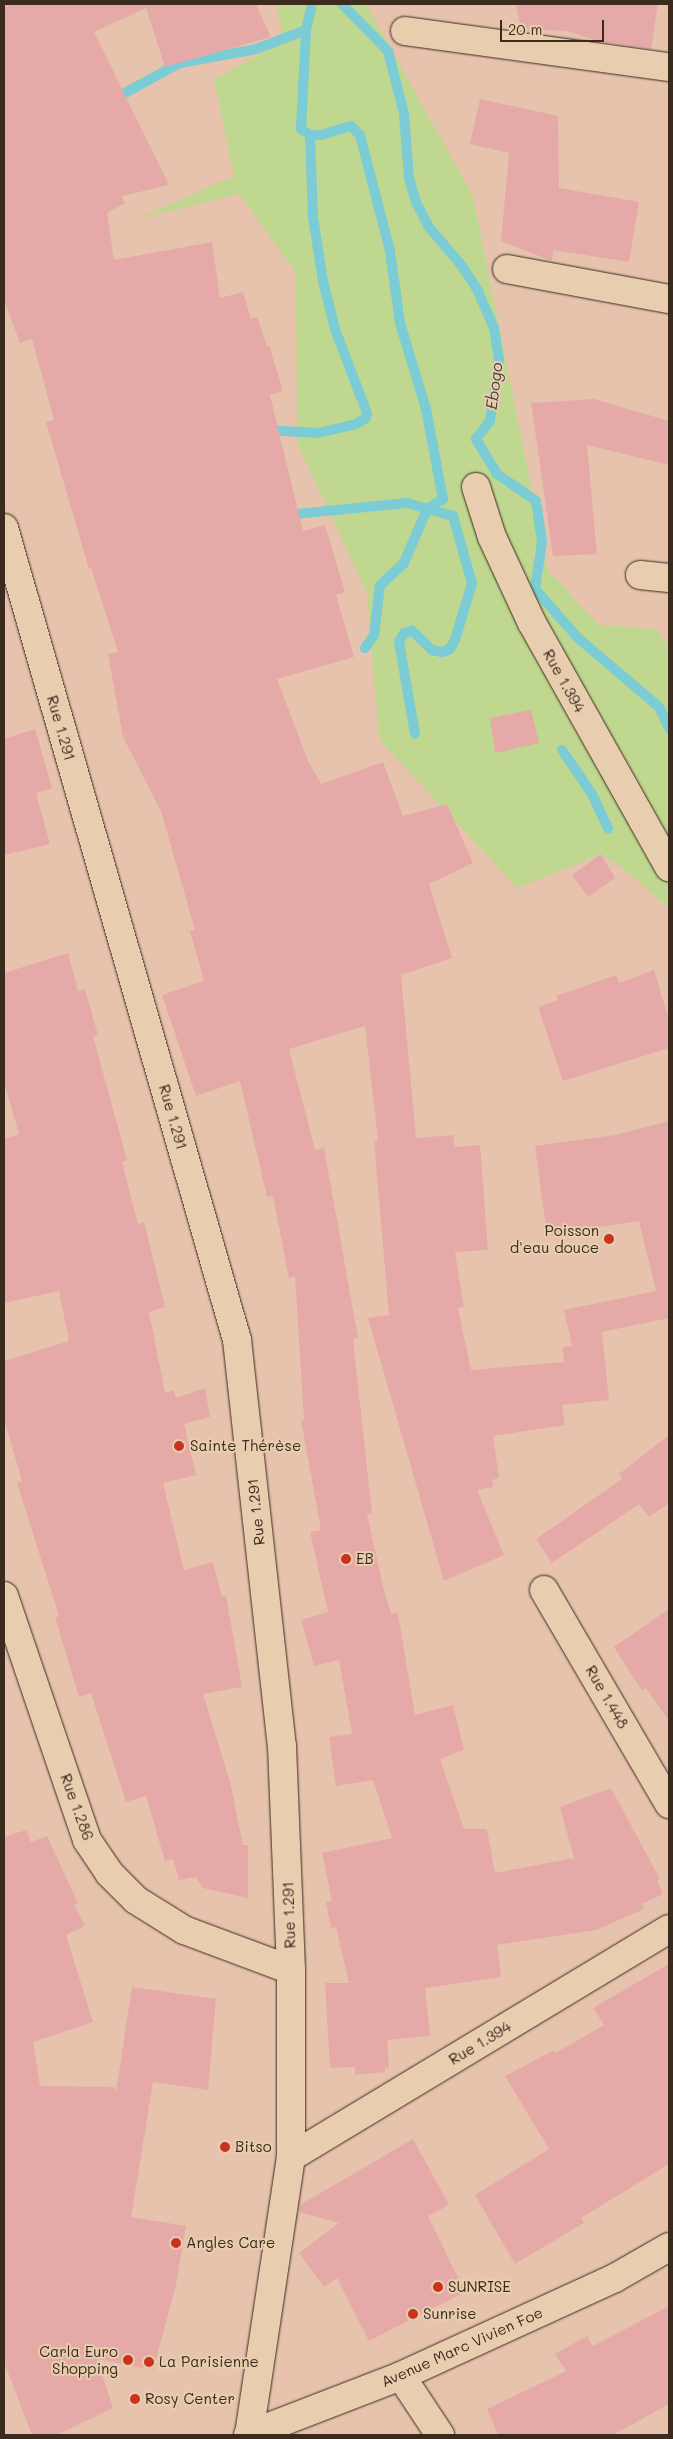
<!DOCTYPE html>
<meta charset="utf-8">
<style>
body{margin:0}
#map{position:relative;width:673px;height:2439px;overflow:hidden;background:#e7c3ad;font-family:Mali,sans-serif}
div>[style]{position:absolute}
.green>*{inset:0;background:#bfd78e}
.stream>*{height:10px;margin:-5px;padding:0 5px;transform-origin:5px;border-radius:5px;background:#7cccd5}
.building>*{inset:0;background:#e5aaa8}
.roads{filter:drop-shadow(0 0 1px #3b2a1e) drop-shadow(0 0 1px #3b2a1e)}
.street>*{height:28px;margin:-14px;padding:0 14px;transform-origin:14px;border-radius:14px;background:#e8ceaf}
.secondary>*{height:28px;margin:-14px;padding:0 14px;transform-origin:14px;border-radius:14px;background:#e8ceaf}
.dots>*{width:14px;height:14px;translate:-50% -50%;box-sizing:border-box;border:2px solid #e8ceaf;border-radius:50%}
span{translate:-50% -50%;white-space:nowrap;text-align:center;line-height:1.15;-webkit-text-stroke:4px #e8ceaf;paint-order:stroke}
.street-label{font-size:15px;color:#3b2a1e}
.poi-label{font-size:15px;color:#3b2a1e}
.right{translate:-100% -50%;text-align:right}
.left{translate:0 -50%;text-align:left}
.water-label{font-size:16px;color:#454239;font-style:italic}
.frame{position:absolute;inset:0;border:5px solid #3b2a1e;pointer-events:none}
.scale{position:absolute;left:500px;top:20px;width:104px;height:22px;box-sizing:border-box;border:2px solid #3b2a1e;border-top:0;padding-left:6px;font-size:15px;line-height:18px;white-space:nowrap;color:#3b2a1e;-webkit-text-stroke:4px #e8ceaf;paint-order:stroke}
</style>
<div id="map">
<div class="green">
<i style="clip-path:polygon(276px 4px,366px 4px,473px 196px,548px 571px,600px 625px,657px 629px,669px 649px,669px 908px,619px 865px,601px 854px,517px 888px,379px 739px,367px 593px,297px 443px,296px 273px,239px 194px,135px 220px,234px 176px,214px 79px,259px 55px,283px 36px)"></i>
</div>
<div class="stream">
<i style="left:312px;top:4px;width:27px;rotate:103deg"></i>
<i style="left:306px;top:30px;width:99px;rotate:92.9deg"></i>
<i style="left:301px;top:129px;width:11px;rotate:34deg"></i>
<i style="left:310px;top:135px;width:11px"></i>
<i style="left:321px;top:135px;width:31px;rotate:-17deg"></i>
<i style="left:351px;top:126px;width:13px;rotate:45deg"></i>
<i style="left:360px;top:135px;width:120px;rotate:75.5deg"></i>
<i style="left:390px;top:251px;width:73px;rotate:82.1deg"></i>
<i style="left:400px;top:323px;width:90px;rotate:73.2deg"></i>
<i style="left:426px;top:409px;width:92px;rotate:79.3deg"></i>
<i style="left:443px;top:499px;width:19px;rotate:148deg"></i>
<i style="left:427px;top:509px;width:59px;rotate:113.1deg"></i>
<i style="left:404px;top:563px;width:33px;rotate:137deg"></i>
<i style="left:380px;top:585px;width:50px;rotate:96.8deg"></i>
<i style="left:374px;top:635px;width:16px;rotate:125deg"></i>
<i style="left:342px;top:4px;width:66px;rotate:45.6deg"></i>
<i style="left:388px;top:51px;width:65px;rotate:75.7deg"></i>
<i style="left:404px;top:114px;width:64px;rotate:85.5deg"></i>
<i style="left:409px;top:178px;width:25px;rotate:74deg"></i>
<i style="left:416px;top:202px;width:27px;rotate:63deg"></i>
<i style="left:428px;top:226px;width:52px;rotate:49.6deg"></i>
<i style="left:462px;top:266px;width:27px;rotate:57deg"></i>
<i style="left:477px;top:289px;width:43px;rotate:66.4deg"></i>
<i style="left:494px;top:328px;width:31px;rotate:81deg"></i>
<i style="left:499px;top:359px;width:63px;rotate:98.3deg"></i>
<i style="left:490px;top:421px;width:23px;rotate:128deg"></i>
<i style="left:476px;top:439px;width:41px;rotate:59deg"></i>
<i style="left:497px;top:474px;width:47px;rotate:34.7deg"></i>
<i style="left:536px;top:501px;width:41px;rotate:81.7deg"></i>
<i style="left:542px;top:542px;width:48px;rotate:98.5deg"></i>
<i style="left:535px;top:589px;width:65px;rotate:48.7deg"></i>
<i style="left:578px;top:638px;width:106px;rotate:40.4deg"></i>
<i style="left:659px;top:707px;width:23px;rotate:65deg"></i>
<i style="left:112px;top:100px;width:77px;rotate:-28.6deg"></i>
<i style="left:180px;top:63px;width:77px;rotate:-10.4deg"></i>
<i style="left:256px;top:49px;width:53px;rotate:-20.8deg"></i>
<i style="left:267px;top:430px;width:51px;rotate:3.4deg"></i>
<i style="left:318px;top:433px;width:37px;rotate:-13deg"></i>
<i style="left:354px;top:425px;width:13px;rotate:-29deg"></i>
<i style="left:365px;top:419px;width:6px;rotate:-72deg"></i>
<i style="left:367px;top:413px;width:90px;rotate:-110.9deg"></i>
<i style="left:335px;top:329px;width:49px;rotate:-104deg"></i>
<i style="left:323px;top:281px;width:65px;rotate:-98.9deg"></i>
<i style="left:313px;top:217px;width:82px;rotate:-92.1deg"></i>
<i style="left:286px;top:515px;width:122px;rotate:-5.7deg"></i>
<i style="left:407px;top:503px;width:48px;rotate:15.8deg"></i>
<i style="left:453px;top:516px;width:70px;rotate:74.2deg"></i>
<i style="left:472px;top:583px;width:59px;rotate:106.6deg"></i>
<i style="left:455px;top:640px;width:10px;rotate:119deg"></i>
<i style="left:450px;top:649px;width:9px;rotate:159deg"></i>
<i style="left:442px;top:652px;width:10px;rotate:-169deg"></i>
<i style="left:432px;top:650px;width:28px;rotate:-136deg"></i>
<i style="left:412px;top:631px;width:8px;rotate:166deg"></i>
<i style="left:404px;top:633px;width:10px;rotate:119deg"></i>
<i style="left:399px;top:642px;width:93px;rotate:80.1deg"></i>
<i style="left:562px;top:750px;width:53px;rotate:55.7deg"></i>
<i style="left:592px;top:794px;width:38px;rotate:65deg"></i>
</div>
<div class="building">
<i style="clip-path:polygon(4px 4px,256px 4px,271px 37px,165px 67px,146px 8px,94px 32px,169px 185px,122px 196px,125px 203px,107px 213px,114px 260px,212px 242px,220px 298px,243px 292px,251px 319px,257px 317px,267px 346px,269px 345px,283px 391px,270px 395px,303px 531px,325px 525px,345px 592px,336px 595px,354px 657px,277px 679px,308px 761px,321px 784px,383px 762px,403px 816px,447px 804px,473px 863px,429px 884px,452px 958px,401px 975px,416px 1138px,453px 1135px,455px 1147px,480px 1145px,488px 1250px,455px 1252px,464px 1307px,458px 1308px,471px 1370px,564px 1362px,562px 1347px,572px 1346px,564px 1310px,656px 1291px,639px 1221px,547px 1235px,535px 1146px,615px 1135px,669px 1121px,669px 1318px,602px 1332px,609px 1400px,562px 1405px,565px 1425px,493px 1436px,499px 1478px,492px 1480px,493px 1487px,477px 1490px,504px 1555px,444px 1581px,368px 1318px,389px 1315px,374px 1141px,378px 1140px,365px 1026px,289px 1049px,315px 1150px,324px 1148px,358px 1338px,353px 1339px,372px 1514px,367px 1514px,383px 1586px,391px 1614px,398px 1613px,415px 1715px,453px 1705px,464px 1750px,440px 1759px,464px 1829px,487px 1829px,495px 1873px,574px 1858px,560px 1807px,611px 1788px,660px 1879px,657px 1880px,663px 1894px,642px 1904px,644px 1909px,596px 1930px,497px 1945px,501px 1977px,425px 1988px,430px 2036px,387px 2040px,389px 2067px,385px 2068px,385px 2072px,355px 2075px,355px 2067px,330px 2068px,325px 1983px,349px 1983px,336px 1927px,331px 1928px,326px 1902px,332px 1901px,322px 1853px,392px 1838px,373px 1780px,336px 1786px,329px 1737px,352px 1734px,339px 1660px,314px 1666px,301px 1620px,328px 1612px,310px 1532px,321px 1530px,301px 1420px,304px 1419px,295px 1276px,289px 1278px,273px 1196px,267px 1197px,240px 1081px,196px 1096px,162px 995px,204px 981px,190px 931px,195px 930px,161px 811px,123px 737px,108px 654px,118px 652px,91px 568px,89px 569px,46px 422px,54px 420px,32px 339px,20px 343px,4px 300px)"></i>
<i style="clip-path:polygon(516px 4px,658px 4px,651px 49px,598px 41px,567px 31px,521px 29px)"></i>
<i style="clip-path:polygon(480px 99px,558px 116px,559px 188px,639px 202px,629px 262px,553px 250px,552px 261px,501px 241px,509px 153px,470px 144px)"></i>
<i style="clip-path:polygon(594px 399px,669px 421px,669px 465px,587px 445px,597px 554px,553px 556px,531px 403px)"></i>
<i style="clip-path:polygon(531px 710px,539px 743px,495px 753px,490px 718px)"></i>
<i style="clip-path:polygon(35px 729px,52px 788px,36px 793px,50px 844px,4px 855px,4px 739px)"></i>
<i style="clip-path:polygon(601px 854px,615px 878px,588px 897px,572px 875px)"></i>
<i style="clip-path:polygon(68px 953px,78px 991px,85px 989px,98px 1035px,93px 1036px,127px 1160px,122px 1162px,138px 1224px,144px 1222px,165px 1307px,149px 1312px,165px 1393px,174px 1390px,176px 1398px,205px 1388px,210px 1417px,184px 1424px,196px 1475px,163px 1483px,184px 1570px,213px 1562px,222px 1597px,226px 1596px,242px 1687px,203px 1694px,230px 1782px,243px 1845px,248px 1845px,248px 1898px,203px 1888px,196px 1877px,179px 1880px,173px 1859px,165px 1861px,146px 1796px,126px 1802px,91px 1693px,79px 1697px,55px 1617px,59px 1616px,17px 1483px,22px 1481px,4px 1419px,4px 1361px,69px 1341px,59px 1291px,4px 1303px,4px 1139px,19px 1134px,4px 1082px,4px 973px)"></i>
<i style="clip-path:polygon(654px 970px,669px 1020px,669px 1048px,563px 1081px,538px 1007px,558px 1000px,556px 996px,616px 975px,619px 983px)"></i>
<i style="clip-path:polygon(669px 1435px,669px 1503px,649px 1517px,639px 1504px,552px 1563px,536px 1539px,622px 1479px,619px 1474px)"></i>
<i style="clip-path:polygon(669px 1609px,669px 1721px,646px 1688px,642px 1691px,614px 1647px)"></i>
<i style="clip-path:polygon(26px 1830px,31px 1842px,47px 1836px,78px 1903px,74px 1904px,85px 1926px,66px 1935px,93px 2022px,33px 2042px,40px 2086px,114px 2087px,116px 2092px,132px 1987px,216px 1999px,208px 2090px,153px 2082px,131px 2217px,186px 2226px,176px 2285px,153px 2370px,97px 2359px,113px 2408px,57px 2435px,32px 2435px,4px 2362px,4px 1837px)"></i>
<i style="clip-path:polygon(669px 1964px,669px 2164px,581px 2218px,584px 2223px,515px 2264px,475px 2195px,549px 2149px,505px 2076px,554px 2050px,556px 2053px,604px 2025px,593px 2008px)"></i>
<i style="clip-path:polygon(413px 2139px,449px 2205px,428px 2216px,465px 2292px,369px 2341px,337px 2278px,324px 2287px,299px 2253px,339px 2223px,299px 2212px,300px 2205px)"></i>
<i style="clip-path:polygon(669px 2306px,669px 2404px,613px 2435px,498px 2435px,487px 2409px,566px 2371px,555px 2354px,587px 2336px,593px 2346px)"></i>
</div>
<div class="roads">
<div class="street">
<i style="left:405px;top:31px;width:266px;rotate:7.8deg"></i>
<i style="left:507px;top:269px;width:165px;rotate:10.5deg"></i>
<i style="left:476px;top:487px;width:52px;rotate:72.3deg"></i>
<i style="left:492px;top:537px;width:95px;rotate:65.1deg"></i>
<i style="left:532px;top:623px;width:280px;rotate:60.7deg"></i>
<i style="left:4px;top:528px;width:845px;rotate:73.99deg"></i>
<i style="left:237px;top:1340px;width:408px;rotate:83.7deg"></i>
<i style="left:282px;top:1746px;width:224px;rotate:87.7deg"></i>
<i style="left:291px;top:1970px;width:187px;rotate:90deg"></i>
<i style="left:291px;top:2157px;width:281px;rotate:98.6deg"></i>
<i style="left:640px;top:575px;width:29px;rotate:6deg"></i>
<i style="left:544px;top:1590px;width:248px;rotate:59.7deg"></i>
<i style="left:4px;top:1596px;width:258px;rotate:71.2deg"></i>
<i style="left:87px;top:1840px;width:40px;rotate:56deg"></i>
<i style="left:109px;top:1873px;width:38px;rotate:45deg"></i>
<i style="left:136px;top:1900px;width:57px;rotate:32deg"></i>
<i style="left:184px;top:1930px;width:114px;rotate:20.5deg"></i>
<i style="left:291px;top:2157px;width:441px;rotate:-31.1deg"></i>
<i style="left:401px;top:2376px;width:71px;rotate:56.5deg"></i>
</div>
<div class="secondary">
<i style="left:248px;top:2435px;width:164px;rotate:-21.1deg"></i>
<i style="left:401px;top:2376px;width:235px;rotate:-24.6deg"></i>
<i style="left:615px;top:2278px;width:62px;rotate:-29.9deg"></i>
</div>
</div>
<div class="dots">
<i style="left:609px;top:1239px;background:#c8321e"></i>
<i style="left:179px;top:1446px;background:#c8321e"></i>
<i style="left:346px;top:1559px;background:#c8321e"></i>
<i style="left:225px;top:2147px;background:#c8321e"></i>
<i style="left:176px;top:2243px;background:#c8321e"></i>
<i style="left:438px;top:2287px;background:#c8321e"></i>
<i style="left:413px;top:2314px;background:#c8321e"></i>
<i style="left:128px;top:2360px;background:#c8321e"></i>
<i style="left:149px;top:2362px;background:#c8321e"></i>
<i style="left:135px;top:2399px;background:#c8321e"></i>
</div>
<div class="street-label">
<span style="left:564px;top:681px;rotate:61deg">Rue 1.394</span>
<span style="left:61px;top:728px;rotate:74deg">Rue 1.291</span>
<span style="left:173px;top:1117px;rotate:74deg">Rue 1.291</span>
<span style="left:256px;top:1512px;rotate:-96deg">Rue 1.291</span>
<span style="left:607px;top:1697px;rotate:60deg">Rue 1.448</span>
<span style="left:77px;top:1807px;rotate:70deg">Rue 1.286</span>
<span style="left:289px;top:1915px;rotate:-92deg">Rue 1.291</span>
<span style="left:480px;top:2043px;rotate:-31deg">Rue 1.394</span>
<span style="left:462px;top:2347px;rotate:-24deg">Avenue Marc Vivien Foe</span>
</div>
<div class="poi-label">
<span class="right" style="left:599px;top:1239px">Poisson<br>d'eau douce</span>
<span class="left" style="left:190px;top:1446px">Sainte Thérèse</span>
<span class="left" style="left:356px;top:1559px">EB</span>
<span class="left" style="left:235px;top:2147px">Bitso</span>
<span class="left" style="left:186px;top:2243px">Angles Care</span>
<span class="left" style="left:448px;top:2287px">SUNRISE</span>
<span class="left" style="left:423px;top:2314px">Sunrise</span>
<span class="right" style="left:118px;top:2360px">Carla Euro<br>Shopping</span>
<span class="left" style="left:159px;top:2362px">La Parisienne</span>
<span class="left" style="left:145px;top:2399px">Rosy Center</span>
</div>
<div class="water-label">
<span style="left:494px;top:386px;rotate:-83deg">Ebogo</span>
</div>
<div class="frame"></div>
<div class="scale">20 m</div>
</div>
